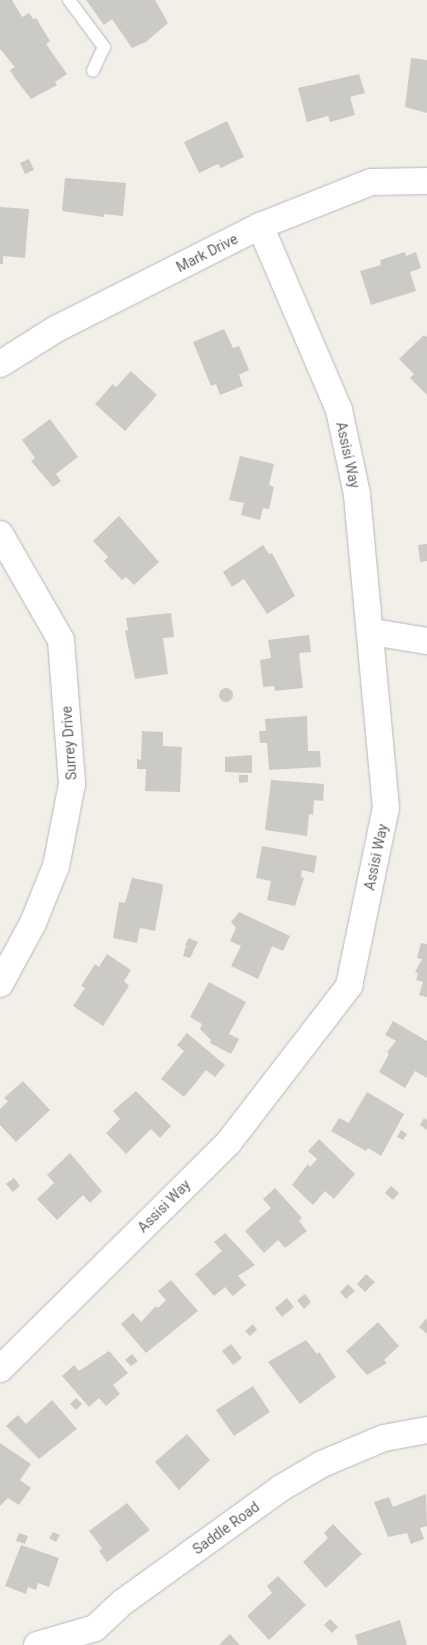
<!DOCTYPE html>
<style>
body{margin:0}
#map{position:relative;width:427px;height:1645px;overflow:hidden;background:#f1efe8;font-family:Roboto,sans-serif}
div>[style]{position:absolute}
.building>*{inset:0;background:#cccac5}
.round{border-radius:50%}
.roads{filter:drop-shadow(0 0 1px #b5b8bc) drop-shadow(0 0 1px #b5b8bc)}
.lane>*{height:12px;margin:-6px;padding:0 6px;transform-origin:6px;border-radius:6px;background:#fff}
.street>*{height:26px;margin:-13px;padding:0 13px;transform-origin:13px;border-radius:13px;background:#fff}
span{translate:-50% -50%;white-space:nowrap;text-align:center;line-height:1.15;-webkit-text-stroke:5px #fff;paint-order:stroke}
.street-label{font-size:14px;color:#5f6368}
</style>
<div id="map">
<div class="building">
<i style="clip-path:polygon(0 0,12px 0,22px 17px,29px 13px,33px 19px,36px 18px,50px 41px,46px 44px,67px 74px,55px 82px,57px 85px,31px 99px,14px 77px,10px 70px,15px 67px,0 49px)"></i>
<i style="clip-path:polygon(86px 0,155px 0,168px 23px,146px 42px,132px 48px,112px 19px,104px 25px)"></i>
<i style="clip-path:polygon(411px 58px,427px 60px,427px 113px,405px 107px)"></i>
<i style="clip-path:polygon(359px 74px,365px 93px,350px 97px,355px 115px,330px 122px,328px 116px,307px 122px,298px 88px)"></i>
<i style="clip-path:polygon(227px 121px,244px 157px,221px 168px,218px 164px,199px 173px,184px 142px)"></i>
<i style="clip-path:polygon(29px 159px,34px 170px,25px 174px,20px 163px)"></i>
<i style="clip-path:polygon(65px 178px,126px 183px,123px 216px,104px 214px,104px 217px,62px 211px)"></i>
<i style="clip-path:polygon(0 207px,29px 209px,25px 258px,3px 256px,3px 264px,0 264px)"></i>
<i style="clip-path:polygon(405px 252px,406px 256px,416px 252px,421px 268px,410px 272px,416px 291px,371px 305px,360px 271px,381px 265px,380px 260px)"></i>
<i style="clip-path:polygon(224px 329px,233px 348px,239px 346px,249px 370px,239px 375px,243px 386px,220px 395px,216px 384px,211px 386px,193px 342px)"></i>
<i style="clip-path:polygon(424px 335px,427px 337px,427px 395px,410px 378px,414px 374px,399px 359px)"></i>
<i style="clip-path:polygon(131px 371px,157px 395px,125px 431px,95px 404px,113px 384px,116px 387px)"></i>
<i style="clip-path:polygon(50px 419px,78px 457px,56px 474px,61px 481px,53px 487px,31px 461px,35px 458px,22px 440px)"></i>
<i style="clip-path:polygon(240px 456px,274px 464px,269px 485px,274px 487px,269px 509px,263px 508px,260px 520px,241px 515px,244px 503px,229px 500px)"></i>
<i style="clip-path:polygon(119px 516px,159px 562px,134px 585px,126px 577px,122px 580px,104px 561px,108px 557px,93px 541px)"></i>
<i style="clip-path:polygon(427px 544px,427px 561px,420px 562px,418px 545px)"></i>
<i style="clip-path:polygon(263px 545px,269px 554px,272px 553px,295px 596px,267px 614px,244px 579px,232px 587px,223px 572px)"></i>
<i style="clip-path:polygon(171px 613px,174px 637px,163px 638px,168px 674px,135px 679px,125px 631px,128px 630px,126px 618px)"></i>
<i style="clip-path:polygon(309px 635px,311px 652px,299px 653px,303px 688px,275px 691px,274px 686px,263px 687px,260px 660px,271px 658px,268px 640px)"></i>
<i class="round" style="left:219px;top:688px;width:14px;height:14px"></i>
<i style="clip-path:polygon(307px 716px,308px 751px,320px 751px,321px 767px,269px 770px,267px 743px,260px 743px,259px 731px,266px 731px,265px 719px)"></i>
<i style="clip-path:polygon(142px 731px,163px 732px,163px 746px,182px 747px,180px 792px,145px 791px,146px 769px,137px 769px,137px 759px,141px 760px)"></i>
<i style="clip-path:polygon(252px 755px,252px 773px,225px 772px,225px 757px)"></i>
<i style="clip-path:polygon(239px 775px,248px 775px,248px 782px,239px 783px)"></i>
<i style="clip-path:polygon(271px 780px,324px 784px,323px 801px,314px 800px,313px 815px,309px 814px,307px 836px,265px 830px)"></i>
<i style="clip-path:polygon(262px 846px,317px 856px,314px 873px,302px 870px,301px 877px,304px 878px,295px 906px,267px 900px,271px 881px,256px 878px)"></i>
<i style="clip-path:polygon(132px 878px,162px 884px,163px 888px,155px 931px,140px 928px,137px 943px,113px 938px,119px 902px,125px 903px)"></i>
<i style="clip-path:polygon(239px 912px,290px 936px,283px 951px,272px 946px,258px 979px,231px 966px,241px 946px,230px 941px,236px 928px,231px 922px)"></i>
<i style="clip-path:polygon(189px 938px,198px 942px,190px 958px,183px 956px,186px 946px,192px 948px,185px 945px)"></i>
<i style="clip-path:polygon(421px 943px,427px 944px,427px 997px,419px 995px,423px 982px,416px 980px,418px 973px,415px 972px,422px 959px,417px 958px)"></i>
<i style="clip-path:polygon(107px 954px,131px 970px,124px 981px,129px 986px,103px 1026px,73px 1006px,85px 988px,81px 986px,95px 964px,99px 967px)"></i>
<i style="clip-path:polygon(209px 982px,246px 1002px,229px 1034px,239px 1039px,231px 1054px,210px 1043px,211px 1040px,200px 1029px,202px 1024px,190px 1017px)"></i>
<i style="clip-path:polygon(393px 1021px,427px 1041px,427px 1078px,415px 1071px,405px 1088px,379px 1072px,389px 1054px,387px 1052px,396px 1041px,385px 1035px)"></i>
<i style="clip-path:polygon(187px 1033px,225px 1065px,215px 1077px,206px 1070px,184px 1097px,161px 1079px,184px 1051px,177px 1045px)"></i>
<i style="clip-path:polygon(23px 1081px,50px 1110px,16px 1142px,0 1125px,0 1109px,8px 1101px,4px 1098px)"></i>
<i style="clip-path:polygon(136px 1091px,171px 1126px,160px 1138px,151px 1129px,126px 1154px,106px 1133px,120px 1119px,113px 1111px)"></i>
<i style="clip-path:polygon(367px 1092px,404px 1114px,381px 1156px,368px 1148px,366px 1151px,331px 1131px,339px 1118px,349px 1123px)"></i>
<i style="clip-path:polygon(424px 1118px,427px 1120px,427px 1130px,420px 1125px)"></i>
<i style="clip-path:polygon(401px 1130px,407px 1134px,403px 1140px,397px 1137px)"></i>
<i style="clip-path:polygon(319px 1139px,355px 1174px,334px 1199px,325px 1191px,313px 1205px,292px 1185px,308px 1164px,310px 1167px,317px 1159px,308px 1151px)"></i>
<i style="clip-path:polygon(70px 1153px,102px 1191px,90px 1203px,83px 1195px,57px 1220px,37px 1199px,54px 1183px,47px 1175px)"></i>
<i style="clip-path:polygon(14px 1178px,20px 1186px,13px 1192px,6px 1184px)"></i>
<i style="clip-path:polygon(391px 1186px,399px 1193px,393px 1200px,385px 1193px)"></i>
<i style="clip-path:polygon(275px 1188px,302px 1218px,299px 1221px,307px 1231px,285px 1248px,278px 1240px,264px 1253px,245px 1231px,271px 1208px,263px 1199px)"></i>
<i style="clip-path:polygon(225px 1233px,255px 1265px,238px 1276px,246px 1285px,233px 1296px,225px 1287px,214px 1296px,195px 1274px,222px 1251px,214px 1242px)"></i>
<i style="clip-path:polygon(366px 1274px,375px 1282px,365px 1292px,357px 1284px)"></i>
<i style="clip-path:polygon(171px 1280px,198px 1311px,146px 1353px,121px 1324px,133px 1313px,141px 1322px,156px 1306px,158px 1308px,166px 1300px,158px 1291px)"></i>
<i style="clip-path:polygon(348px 1284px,355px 1291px,346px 1299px,340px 1292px)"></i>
<i style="clip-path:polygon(305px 1294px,311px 1302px,304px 1309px,297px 1300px)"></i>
<i style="clip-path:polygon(287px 1298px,294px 1307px,282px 1317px,275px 1308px)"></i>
<i style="clip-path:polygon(427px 1318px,427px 1334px,419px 1327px)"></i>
<i style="clip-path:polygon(378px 1322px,399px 1346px,384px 1360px,387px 1363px,367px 1375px,346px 1351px)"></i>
<i style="clip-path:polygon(253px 1324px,257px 1330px,250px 1336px,245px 1331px)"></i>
<i style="clip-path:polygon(306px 1340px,317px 1354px,319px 1352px,336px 1377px,300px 1404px,268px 1362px)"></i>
<i style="clip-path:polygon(231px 1344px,242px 1358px,233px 1365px,222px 1351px)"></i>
<i style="clip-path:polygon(109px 1351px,128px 1373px,113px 1385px,120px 1394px,106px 1406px,99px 1398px,89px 1407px,62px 1376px,74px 1365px,79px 1371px)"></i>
<i style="clip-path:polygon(132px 1354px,138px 1361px,131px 1366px,125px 1360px)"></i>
<i style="clip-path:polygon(253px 1386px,270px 1412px,234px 1436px,216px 1410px)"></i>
<i style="clip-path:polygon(76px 1398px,82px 1404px,76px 1410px,70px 1404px)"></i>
<i style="clip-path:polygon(52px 1400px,77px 1429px,39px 1459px,6px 1426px,18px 1415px,26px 1424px)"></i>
<i style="clip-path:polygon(187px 1434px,210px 1460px,179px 1490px,155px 1462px)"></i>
<i style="clip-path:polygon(0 1443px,31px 1464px,20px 1480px,31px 1488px,19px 1505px,8px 1498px,0 1506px)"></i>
<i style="clip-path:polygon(426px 1494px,427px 1526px,420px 1528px,424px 1539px,411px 1544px,407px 1533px,388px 1537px,374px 1502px,389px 1497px,393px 1507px)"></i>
<i style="clip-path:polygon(127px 1503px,150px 1530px,107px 1562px,99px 1551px,102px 1548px,89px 1531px)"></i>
<i style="clip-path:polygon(333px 1524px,362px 1554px,326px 1588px,303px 1562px,328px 1538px,324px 1533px)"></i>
<i style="clip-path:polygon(53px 1532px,60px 1535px,56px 1542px,49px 1538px)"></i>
<i style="clip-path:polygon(19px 1533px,28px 1536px,25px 1544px,16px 1541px)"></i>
<i style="clip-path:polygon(21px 1545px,59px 1558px,49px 1587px,38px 1583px,36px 1590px,28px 1587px,26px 1594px,5px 1586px)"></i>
<i style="clip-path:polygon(278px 1576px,306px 1605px,269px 1640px,247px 1616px,272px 1593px,267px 1586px)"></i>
<i style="clip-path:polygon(330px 1619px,338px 1627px,332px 1633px,324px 1625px)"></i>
<i style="clip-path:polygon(400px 1620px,407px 1645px,358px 1645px,355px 1635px)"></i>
<i style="clip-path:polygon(230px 1634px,240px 1645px,219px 1645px)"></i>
</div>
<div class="roads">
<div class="lane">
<i style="left:69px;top:0;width:59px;rotate:53.3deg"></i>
<i style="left:104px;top:47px;width:26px;rotate:115deg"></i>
</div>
<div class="street">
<i style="left:0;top:364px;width:66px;rotate:-32deg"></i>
<i style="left:56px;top:329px;width:229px;rotate:-26.8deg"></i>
<i style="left:260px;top:226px;width:119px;rotate:-21.6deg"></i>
<i style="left:371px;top:182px;width:56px;rotate:-1deg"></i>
<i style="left:0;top:534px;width:122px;rotate:60.1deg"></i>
<i style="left:61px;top:640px;width:144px;rotate:85.6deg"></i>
<i style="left:72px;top:784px;width:84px;rotate:101deg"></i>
<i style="left:56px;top:866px;width:61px;rotate:112deg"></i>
<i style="left:33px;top:923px;width:69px;rotate:118.4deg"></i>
<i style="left:372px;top:632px;width:56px;rotate:9.3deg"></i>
<i style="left:0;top:1369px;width:322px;rotate:-44.7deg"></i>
<i style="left:229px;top:1142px;width:197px;rotate:-52.4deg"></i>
<i style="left:349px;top:986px;width:182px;rotate:-78.3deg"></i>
<i style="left:386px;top:808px;width:315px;rotate:-95.3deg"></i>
<i style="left:357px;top:494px;width:86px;rotate:-102.1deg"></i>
<i style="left:339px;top:410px;width:200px;rotate:-113.2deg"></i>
<i style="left:37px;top:1645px;width:60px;rotate:-16.3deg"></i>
<i style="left:95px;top:1628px;width:38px;rotate:-43deg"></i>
<i style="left:123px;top:1602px;width:195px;rotate:-35.8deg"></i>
<i style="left:281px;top:1488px;width:48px;rotate:-30.3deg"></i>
<i style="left:322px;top:1464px;width:67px;rotate:-22.8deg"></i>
<i style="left:384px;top:1438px;width:44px;rotate:-10.5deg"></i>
</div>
</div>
<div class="street-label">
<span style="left:207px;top:253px;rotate:-27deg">Mark Drive</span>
<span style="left:348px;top:455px;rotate:78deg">Assisi Way</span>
<span style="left:69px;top:743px;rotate:-94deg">Surrey Drive</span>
<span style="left:376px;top:857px;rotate:-78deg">Assisi Way</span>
<span style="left:164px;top:1206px;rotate:-45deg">Assisi Way</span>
<span style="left:226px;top:1528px;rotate:-36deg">Saddle Road</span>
</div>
</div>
